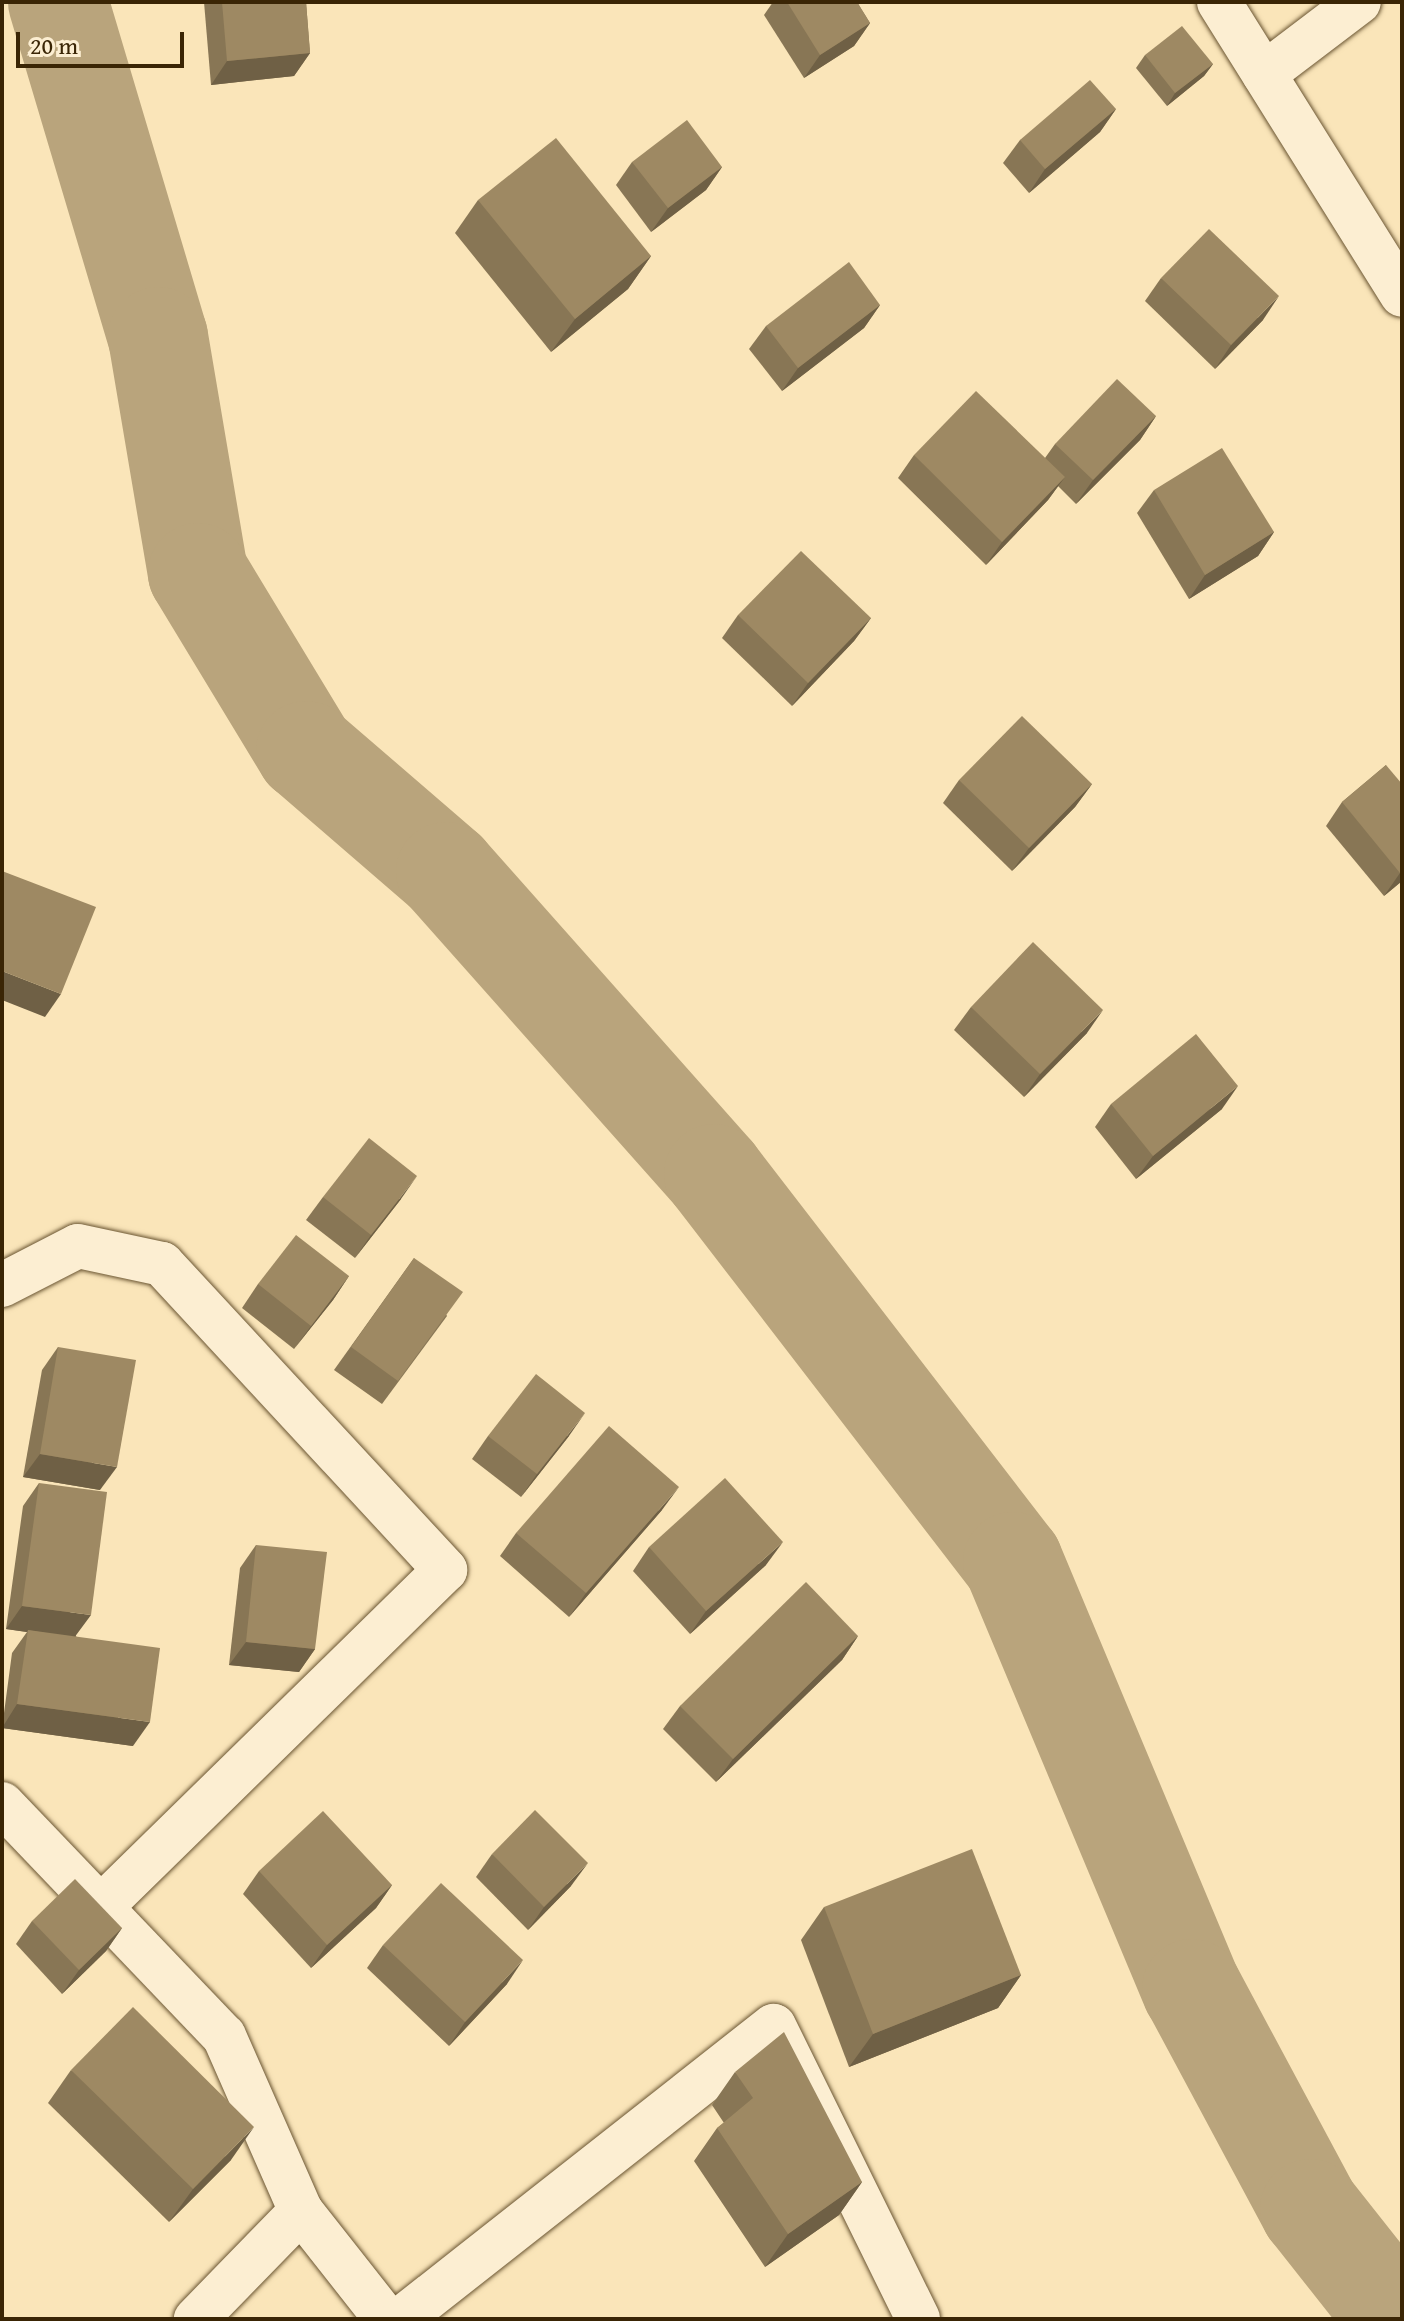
<!DOCTYPE html>
<style>
body{margin:0}
#map{position:relative;width:1404px;height:2321px;overflow:hidden;background:#fae5b9;font-family:"Gentium Book Plus",serif}
div>[style]{position:absolute}
.river>*{height:100px;margin:-50px;padding:0 50px;transform-origin:50px;border-radius:50px;background:#b9a47c}
.roads{filter:drop-shadow(0 0 2px #6a5532) drop-shadow(0 0 2px #6a5532)}
.street>*{height:44px;margin:-22px;padding:0 22px;transform-origin:22px;border-radius:22px;background:#fceed2}
.wall>*{inset:0;background:#887655}
.shaded-wall>*{inset:0;background:#6f6045}
.building>*{inset:0;background:#9e8963}
span{translate:-50% -50%;white-space:nowrap;text-align:center;line-height:1.15;-webkit-text-stroke:6px #fceed2;paint-order:stroke}
.frame{position:absolute;inset:0;border:4px solid #3a2505;pointer-events:none}
.scale{position:absolute;left:16px;top:32px;width:168px;height:36px;box-sizing:border-box;border:4px solid #3a2505;border-top:0;padding-left:10px;font-size:24px;line-height:28px;white-space:nowrap;color:#3a2505;-webkit-text-stroke:6px #fceed2;paint-order:stroke}
</style>
<div id="map">
<div class="river">
<i style="left:58px;top:2px;width:350px;rotate:73.4deg"></i>
<i style="left:158px;top:337px;width:239px;rotate:80.4deg"></i>
<i style="left:198px;top:573px;width:208px;rotate:58.8deg"></i>
<i style="left:306px;top:751px;width:185px;rotate:40.8deg"></i>
<i style="left:446px;top:872px;width:404px;rotate:48.4deg"></i>
<i style="left:714px;top:1174px;width:490px;rotate:52.4deg"></i>
<i style="left:1013px;top:1562px;width:463px;rotate:67.3deg"></i>
<i style="left:1192px;top:1989px;width:250px;rotate:61.8deg"></i>
<i style="left:1310px;top:2209px;width:140px;rotate:51.7deg"></i>
</div>
<div class="roads">
<div class="street">
<i style="left:1219px;top:2px;width:345px;rotate:58deg"></i>
<i style="left:1264px;top:74px;width:119px;rotate:-37.2deg"></i>
<i style="left:2px;top:1285px;width:85px;rotate:-27.2deg"></i>
<i style="left:78px;top:1246px;width:86px;rotate:12.1deg"></i>
<i style="left:162px;top:1264px;width:417px;rotate:47.2deg"></i>
<i style="left:445px;top:1570px;width:482px;rotate:135.6deg"></i>
<i style="left:2px;top:1804px;width:321px;rotate:46.3deg"></i>
<i style="left:224px;top:2036px;width:191px;rotate:66.3deg"></i>
<i style="left:301px;top:2211px;width:151px;rotate:134.2deg"></i>
<i style="left:301px;top:2211px;width:137px;rotate:51.8deg"></i>
<i style="left:401px;top:2319px;width:474px;rotate:-38.2deg"></i>
<i style="left:774px;top:2026px;width:326px;rotate:63.8deg"></i>
</div>
</div>
<div class="wall">
<i style="clip-path:polygon(204px 2px,306px 2px,310px 53px,294px 76px,211px 85px)"></i>
<i style="clip-path:polygon(773px 2px,857px 2px,870px 23px,854px 46px,804px 78px,764px 15px)"></i>
<i style="clip-path:polygon(1145px 55px,1213px 64px,1204px 76px,1167px 106px,1136px 68px)"></i>
<i style="clip-path:polygon(1116px 109px,1100px 132px,1029px 193px,1003px 163px,1020px 140px)"></i>
<i style="clip-path:polygon(632px 162px,722px 167px,706px 190px,651px 232px,616px 185px)"></i>
<i style="clip-path:polygon(478px 200px,651px 256px,628px 289px,551px 352px,455px 233px)"></i>
<i style="clip-path:polygon(1161px 278px,1263px 320px,1215px 369px,1145px 301px)"></i>
<i style="clip-path:polygon(880px 305px,864px 328px,782px 391px,749px 349px,766px 326px)"></i>
<i style="clip-path:polygon(1156px 416px,1140px 440px,1076px 504px,1058px 486px,1048px 500px,986px 565px,898px 478px,914px 455px,1045px 458px,1055px 444px)"></i>
<i style="clip-path:polygon(1154px 490px,1274px 532px,1258px 556px,1189px 599px,1137px 513px)"></i>
<i style="clip-path:polygon(738px 615px,871px 618px,854px 641px,792px 706px,722px 638px)"></i>
<i style="clip-path:polygon(1386px 765px,1402px 881px,1384px 896px,1326px 826px,1342px 802px)"></i>
<i style="clip-path:polygon(959px 780px,1092px 784px,1075px 807px,1012px 871px,943px 803px)"></i>
<i style="clip-path:polygon(971px 1007px,1087px 1033px,1024px 1097px,954px 1030px)"></i>
<i style="clip-path:polygon(1111px 1104px,1222px 1109px,1136px 1179px,1095px 1127px)"></i>
<i style="clip-path:polygon(323px 1197px,401px 1199px,355px 1258px,306px 1220px)"></i>
<i style="clip-path:polygon(414px 1258px,447px 1316px,382px 1404px,334px 1370px)"></i>
<i style="clip-path:polygon(349px 1276px,333px 1300px,294px 1349px,242px 1308px,258px 1284px)"></i>
<i style="clip-path:polygon(58px 1347px,100px 1490px,23px 1477px,42px 1370px)"></i>
<i style="clip-path:polygon(488px 1436px,569px 1436px,521px 1497px,472px 1459px)"></i>
<i style="clip-path:polygon(39px 1483px,76px 1636px,133px 1746px,2px 1728px,12px 1653px,27px 1632px,6px 1629px,23px 1506px)"></i>
<i style="clip-path:polygon(662px 1510px,569px 1617px,500px 1556px,516px 1533px)"></i>
<i style="clip-path:polygon(256px 1545px,315px 1649px,299px 1672px,229px 1665px,240px 1568px)"></i>
<i style="clip-path:polygon(649px 1547px,766px 1565px,690px 1634px,633px 1571px)"></i>
<i style="clip-path:polygon(858px 1636px,842px 1660px,716px 1782px,663px 1729px,680px 1706px)"></i>
<i style="clip-path:polygon(492px 1854px,571px 1886px,528px 1930px,476px 1877px)"></i>
<i style="clip-path:polygon(259px 1871px,392px 1885px,376px 1908px,311px 1968px,243px 1894px)"></i>
<i style="clip-path:polygon(824px 1907px,1021px 1975px,998px 2008px,849px 2067px,801px 1940px)"></i>
<i style="clip-path:polygon(32px 1921px,122px 1928px,106px 1951px,62px 1994px,16px 1944px)"></i>
<i style="clip-path:polygon(383px 1945px,507px 1984px,449px 2046px,367px 1968px)"></i>
<i style="clip-path:polygon(71px 2070px,231px 2160px,169px 2222px,48px 2103px)"></i>
<i style="clip-path:polygon(735px 2072px,862px 2182px,839px 2215px,765px 2267px,694px 2161px,717px 2128px,724px 2123px,712px 2105px)"></i>
</div>
<div class="shaded-wall">
<i style="clip-path:polygon(870px 23px,854px 46px,804px 78px,820px 55px)"></i>
<i style="clip-path:polygon(310px 53px,294px 76px,211px 85px,227px 61px)"></i>
<i style="clip-path:polygon(1213px 64px,1204px 76px,1167px 106px,1175px 93px)"></i>
<i style="clip-path:polygon(1116px 109px,1100px 132px,1029px 193px,1045px 169px)"></i>
<i style="clip-path:polygon(722px 167px,706px 190px,651px 232px,668px 208px)"></i>
<i style="clip-path:polygon(651px 256px,628px 289px,551px 352px,575px 319px)"></i>
<i style="clip-path:polygon(1279px 296px,1263px 320px,1215px 369px,1231px 345px)"></i>
<i style="clip-path:polygon(880px 305px,864px 328px,782px 391px,798px 368px)"></i>
<i style="clip-path:polygon(1156px 416px,1140px 440px,1076px 504px,1093px 480px)"></i>
<i style="clip-path:polygon(1065px 477px,1048px 500px,986px 565px,1002px 542px)"></i>
<i style="clip-path:polygon(1274px 532px,1258px 556px,1189px 599px,1205px 575px)"></i>
<i style="clip-path:polygon(871px 618px,854px 641px,792px 706px,808px 683px)"></i>
<i style="clip-path:polygon(1092px 784px,1075px 807px,1012px 871px,1029px 848px)"></i>
<i style="clip-path:polygon(1402px 871px,1402px 881px,1384px 896px,1400px 873px)"></i>
<i style="clip-path:polygon(2px 971px,61px 994px,45px 1017px,2px 1000px)"></i>
<i style="clip-path:polygon(1103px 1010px,1087px 1033px,1024px 1097px,1040px 1074px)"></i>
<i style="clip-path:polygon(1238px 1086px,1222px 1109px,1136px 1179px,1153px 1156px)"></i>
<i style="clip-path:polygon(417px 1176px,401px 1199px,355px 1258px,371px 1235px)"></i>
<i style="clip-path:polygon(349px 1276px,333px 1300px,294px 1349px,311px 1326px)"></i>
<i style="clip-path:polygon(585px 1413px,569px 1436px,521px 1497px,537px 1474px)"></i>
<i style="clip-path:polygon(40px 1454px,117px 1467px,100px 1490px,23px 1477px)"></i>
<i style="clip-path:polygon(679px 1487px,662px 1510px,569px 1617px,586px 1593px)"></i>
<i style="clip-path:polygon(783px 1542px,766px 1565px,690px 1634px,706px 1611px)"></i>
<i style="clip-path:polygon(22px 1606px,91px 1615px,74px 1638px,28px 1630px,27px 1632px,6px 1629px)"></i>
<i style="clip-path:polygon(858px 1636px,842px 1660px,716px 1782px,733px 1759px)"></i>
<i style="clip-path:polygon(246px 1642px,315px 1649px,299px 1672px,229px 1665px)"></i>
<i style="clip-path:polygon(17px 1704px,150px 1722px,133px 1746px,2px 1728px)"></i>
<i style="clip-path:polygon(588px 1863px,571px 1886px,528px 1930px,544px 1907px)"></i>
<i style="clip-path:polygon(392px 1885px,376px 1908px,311px 1968px,327px 1945px)"></i>
<i style="clip-path:polygon(122px 1928px,106px 1951px,62px 1994px,79px 1970px)"></i>
<i style="clip-path:polygon(523px 1960px,507px 1984px,449px 2046px,465px 2022px)"></i>
<i style="clip-path:polygon(1021px 1975px,998px 2008px,849px 2067px,873px 2034px)"></i>
<i style="clip-path:polygon(254px 2127px,231px 2160px,169px 2222px,193px 2189px)"></i>
<i style="clip-path:polygon(862px 2182px,839px 2215px,765px 2267px,788px 2234px)"></i>
</div>
<div class="building">
<i style="clip-path:polygon(222px 2px,306px 2px,310px 53px,227px 61px)"></i>
<i style="clip-path:polygon(787px 2px,857px 2px,870px 23px,820px 55px)"></i>
<i style="clip-path:polygon(1182px 26px,1213px 64px,1175px 93px,1145px 55px)"></i>
<i style="clip-path:polygon(1090px 80px,1116px 109px,1045px 169px,1020px 140px)"></i>
<i style="clip-path:polygon(687px 120px,722px 167px,668px 208px,632px 162px)"></i>
<i style="clip-path:polygon(556px 138px,651px 256px,575px 319px,478px 200px)"></i>
<i style="clip-path:polygon(1209px 229px,1279px 296px,1231px 345px,1161px 278px)"></i>
<i style="clip-path:polygon(849px 262px,880px 305px,798px 368px,766px 326px)"></i>
<i style="clip-path:polygon(1117px 379px,1156px 416px,1093px 480px,1055px 444px)"></i>
<i style="clip-path:polygon(976px 391px,1065px 477px,1002px 542px,914px 455px)"></i>
<i style="clip-path:polygon(1222px 448px,1274px 532px,1205px 575px,1154px 490px)"></i>
<i style="clip-path:polygon(801px 551px,871px 618px,808px 683px,738px 615px)"></i>
<i style="clip-path:polygon(1022px 716px,1092px 784px,1029px 848px,959px 780px)"></i>
<i style="clip-path:polygon(1386px 765px,1402px 784px,1402px 871px,1400px 873px,1342px 802px)"></i>
<i style="clip-path:polygon(2px 871px,96px 907px,61px 994px,2px 971px)"></i>
<i style="clip-path:polygon(1033px 942px,1103px 1010px,1040px 1074px,971px 1007px)"></i>
<i style="clip-path:polygon(1196px 1034px,1238px 1086px,1153px 1156px,1111px 1104px)"></i>
<i style="clip-path:polygon(369px 1138px,417px 1176px,371px 1235px,323px 1197px)"></i>
<i style="clip-path:polygon(296px 1235px,349px 1276px,311px 1326px,258px 1284px)"></i>
<i style="clip-path:polygon(414px 1258px,463px 1292px,398px 1381px,351px 1347px)"></i>
<i style="clip-path:polygon(58px 1347px,136px 1360px,117px 1467px,40px 1454px)"></i>
<i style="clip-path:polygon(536px 1374px,585px 1413px,537px 1474px,488px 1436px)"></i>
<i style="clip-path:polygon(609px 1426px,679px 1487px,586px 1593px,516px 1533px)"></i>
<i style="clip-path:polygon(725px 1478px,783px 1542px,706px 1611px,649px 1547px)"></i>
<i style="clip-path:polygon(39px 1483px,107px 1492px,91px 1615px,22px 1606px)"></i>
<i style="clip-path:polygon(256px 1545px,327px 1552px,315px 1649px,246px 1642px)"></i>
<i style="clip-path:polygon(806px 1582px,858px 1636px,733px 1759px,680px 1706px)"></i>
<i style="clip-path:polygon(28px 1630px,160px 1648px,150px 1722px,17px 1704px)"></i>
<i style="clip-path:polygon(535px 1810px,588px 1863px,544px 1907px,492px 1854px)"></i>
<i style="clip-path:polygon(323px 1811px,392px 1885px,327px 1945px,259px 1871px)"></i>
<i style="clip-path:polygon(972px 1849px,1021px 1975px,873px 2034px,824px 1907px)"></i>
<i style="clip-path:polygon(75px 1879px,122px 1928px,79px 1970px,32px 1921px)"></i>
<i style="clip-path:polygon(441px 1883px,523px 1960px,465px 2022px,383px 1945px)"></i>
<i style="clip-path:polygon(133px 2007px,254px 2127px,193px 2189px,71px 2070px)"></i>
<i style="clip-path:polygon(784px 2032px,862px 2182px,788px 2234px,717px 2128px,753px 2098px,735px 2072px)"></i>
</div>
<div class="frame"></div>
<div class="scale">20 m</div>
</div>
